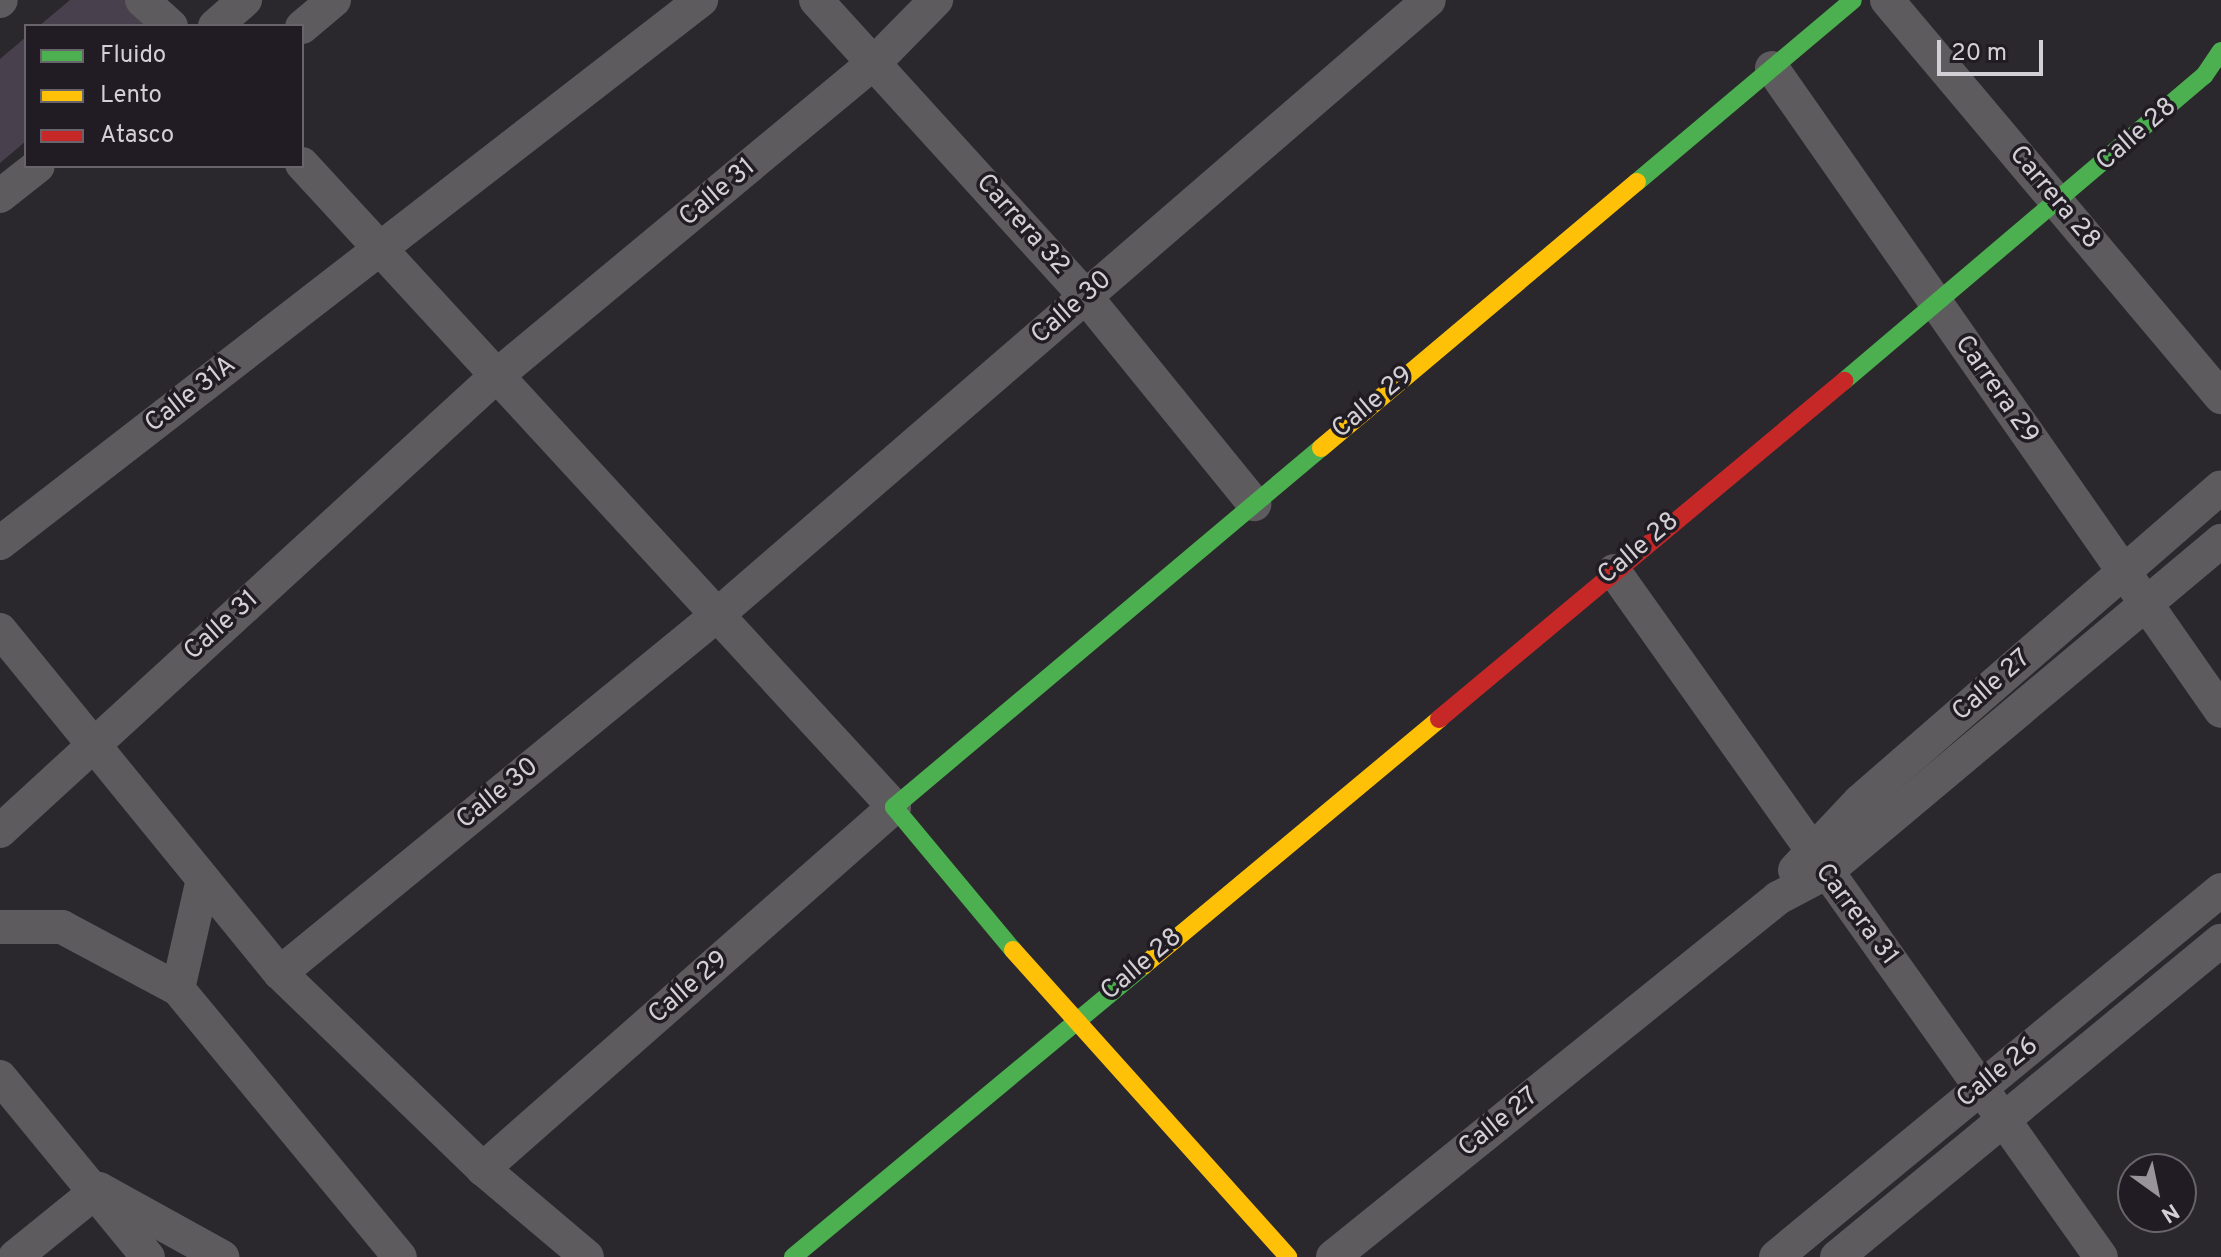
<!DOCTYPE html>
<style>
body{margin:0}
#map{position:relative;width:2221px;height:1257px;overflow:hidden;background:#2a282c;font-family:Overpass,sans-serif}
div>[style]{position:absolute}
.building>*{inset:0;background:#48404d}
.street>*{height:34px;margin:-17px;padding:0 17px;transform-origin:17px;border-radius:17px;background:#5d5b5e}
.fast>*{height:18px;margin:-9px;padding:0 9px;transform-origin:9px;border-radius:9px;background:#4caf50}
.slow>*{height:18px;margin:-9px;padding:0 9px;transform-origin:9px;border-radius:9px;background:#ffc107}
.jam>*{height:18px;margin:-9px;padding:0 9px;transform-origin:9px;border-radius:9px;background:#c62828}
span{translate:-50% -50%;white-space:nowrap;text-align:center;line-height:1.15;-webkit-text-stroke:7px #211c24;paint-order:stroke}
.street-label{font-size:26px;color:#d3d0d5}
.legend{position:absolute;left:24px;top:24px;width:280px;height:144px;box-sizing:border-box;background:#211c24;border:2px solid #68646b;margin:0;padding:10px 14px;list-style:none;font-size:24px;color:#d3d0d5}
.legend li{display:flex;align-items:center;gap:16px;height:40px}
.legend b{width:40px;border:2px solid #68646b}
.north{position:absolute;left:2117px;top:1153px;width:80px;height:80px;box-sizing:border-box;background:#211c24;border:2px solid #68646b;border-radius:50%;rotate:147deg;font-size:22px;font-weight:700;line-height:32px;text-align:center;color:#d3d0d5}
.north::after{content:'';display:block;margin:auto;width:28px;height:36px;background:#98959a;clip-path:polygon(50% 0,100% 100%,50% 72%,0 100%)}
.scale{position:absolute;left:1937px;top:40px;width:106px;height:36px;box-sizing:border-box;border:4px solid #d3d0d5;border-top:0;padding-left:10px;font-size:24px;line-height:28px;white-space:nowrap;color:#d3d0d5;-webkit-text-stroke:6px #211c24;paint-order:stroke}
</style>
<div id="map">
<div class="building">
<i style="clip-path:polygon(70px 0,125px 0,146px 26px,39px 26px)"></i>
<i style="clip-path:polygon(26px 37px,26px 141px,0 163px,0 59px)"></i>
</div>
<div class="street">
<i style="left:142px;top:0;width:39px;rotate:42deg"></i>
<i style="left:816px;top:0;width:401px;rotate:47.7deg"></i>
<i style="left:1086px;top:297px;width:267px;rotate:50.9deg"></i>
<i style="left:1887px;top:0;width:519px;rotate:49.93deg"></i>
<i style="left:0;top:1px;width:1px;rotate:-45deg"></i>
<i style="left:215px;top:26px;width:40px;rotate:-41deg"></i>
<i style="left:302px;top:27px;width:42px;rotate:-40.2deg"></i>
<i style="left:1772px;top:68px;width:784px;rotate:55.07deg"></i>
<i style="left:302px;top:164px;width:874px;rotate:47.36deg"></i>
<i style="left:894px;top:807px;width:548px;rotate:138.63deg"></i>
<i style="left:0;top:196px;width:48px;rotate:-38.3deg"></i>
<i style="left:0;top:543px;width:887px;rotate:-37.76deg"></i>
<i style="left:1614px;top:571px;width:841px;rotate:54.63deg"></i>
<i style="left:0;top:630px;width:443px;rotate:50.8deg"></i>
<i style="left:280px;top:973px;width:282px;rotate:44deg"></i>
<i style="left:483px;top:1169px;width:136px;rotate:40.2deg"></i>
<i style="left:0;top:831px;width:670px;rotate:-42.52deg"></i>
<i style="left:494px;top:378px;width:496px;rotate:-39.7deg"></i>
<i style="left:876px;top:61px;width:86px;rotate:-45.5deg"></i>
<i style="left:1795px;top:870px;width:95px;rotate:-46.7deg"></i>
<i style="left:1860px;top:801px;width:478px;rotate:-41deg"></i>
<i style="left:203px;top:879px;width:113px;rotate:102.8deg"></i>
<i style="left:178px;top:989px;width:348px;rotate:50.4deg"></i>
<i style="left:0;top:927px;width:62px"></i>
<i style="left:62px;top:927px;width:132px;rotate:28.1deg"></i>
<i style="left:280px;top:973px;width:564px;rotate:-39.31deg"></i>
<i style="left:716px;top:616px;width:942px;rotate:-40.83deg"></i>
<i style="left:0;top:1077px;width:233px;rotate:50.6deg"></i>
<i style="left:15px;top:1257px;width:108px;rotate:-39deg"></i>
<i style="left:99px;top:1189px;width:141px;rotate:28.9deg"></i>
<i style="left:1333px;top:1257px;width:572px;rotate:-38.89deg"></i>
<i style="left:1778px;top:898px;width:53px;rotate:-28deg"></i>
<i style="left:1825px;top:873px;width:517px;rotate:-39.98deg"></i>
<i style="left:1776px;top:1257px;width:577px;rotate:-39.51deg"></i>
<i style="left:1837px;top:1257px;width:497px;rotate:-39.5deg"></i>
</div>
<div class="fast">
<i style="left:1637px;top:182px;width:282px;rotate:-40.1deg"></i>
<i style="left:1844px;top:381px;width:472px;rotate:-40.3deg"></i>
<i style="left:2204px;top:76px;width:30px;rotate:-56deg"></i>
<i style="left:1013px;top:950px;width:186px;rotate:-129.8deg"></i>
<i style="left:894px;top:807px;width:558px;rotate:-40.06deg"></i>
<i style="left:793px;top:1257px;width:455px;rotate:-39.7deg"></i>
</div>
<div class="slow">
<i style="left:1321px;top:448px;width:413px;rotate:-40.1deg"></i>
<i style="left:1013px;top:950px;width:412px;rotate:48.1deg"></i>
<i style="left:1143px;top:966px;width:386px;rotate:-39.8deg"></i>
</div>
<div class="jam">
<i style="left:1439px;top:719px;width:528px;rotate:-39.85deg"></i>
</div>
<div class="street-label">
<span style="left:2137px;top:135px;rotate:-41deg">Calle 28</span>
<span style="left:718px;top:193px;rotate:-40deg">Calle 31</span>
<span style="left:2054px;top:198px;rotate:50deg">Carrera 28</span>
<span style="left:1022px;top:225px;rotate:48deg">Carrera 32</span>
<span style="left:1072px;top:308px;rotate:-41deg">Calle 30</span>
<span style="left:1996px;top:390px;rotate:55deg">Carrera 29</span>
<span style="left:191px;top:395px;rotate:-38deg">Calle 31A</span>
<span style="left:1373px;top:403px;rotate:-40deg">Calle 29</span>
<span style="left:1639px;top:549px;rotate:-40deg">Calle 28</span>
<span style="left:222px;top:626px;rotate:-42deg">Calle 31</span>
<span style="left:1992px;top:686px;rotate:-41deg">Calle 27</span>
<span style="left:498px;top:794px;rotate:-39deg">Calle 30</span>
<span style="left:1856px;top:915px;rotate:53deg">Carrera 31</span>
<span style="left:1142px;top:965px;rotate:-40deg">Calle 28</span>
<span style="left:689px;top:988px;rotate:-41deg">Calle 29</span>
<span style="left:1998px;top:1073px;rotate:-39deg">Calle 26</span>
<span style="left:1499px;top:1123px;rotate:-39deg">Calle 27</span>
</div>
<ul class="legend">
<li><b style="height:10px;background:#4caf50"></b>Fluido</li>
<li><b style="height:10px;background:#ffc107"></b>Lento</li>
<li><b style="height:10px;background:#c62828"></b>Atasco</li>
</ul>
<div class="north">N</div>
<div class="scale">20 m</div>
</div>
